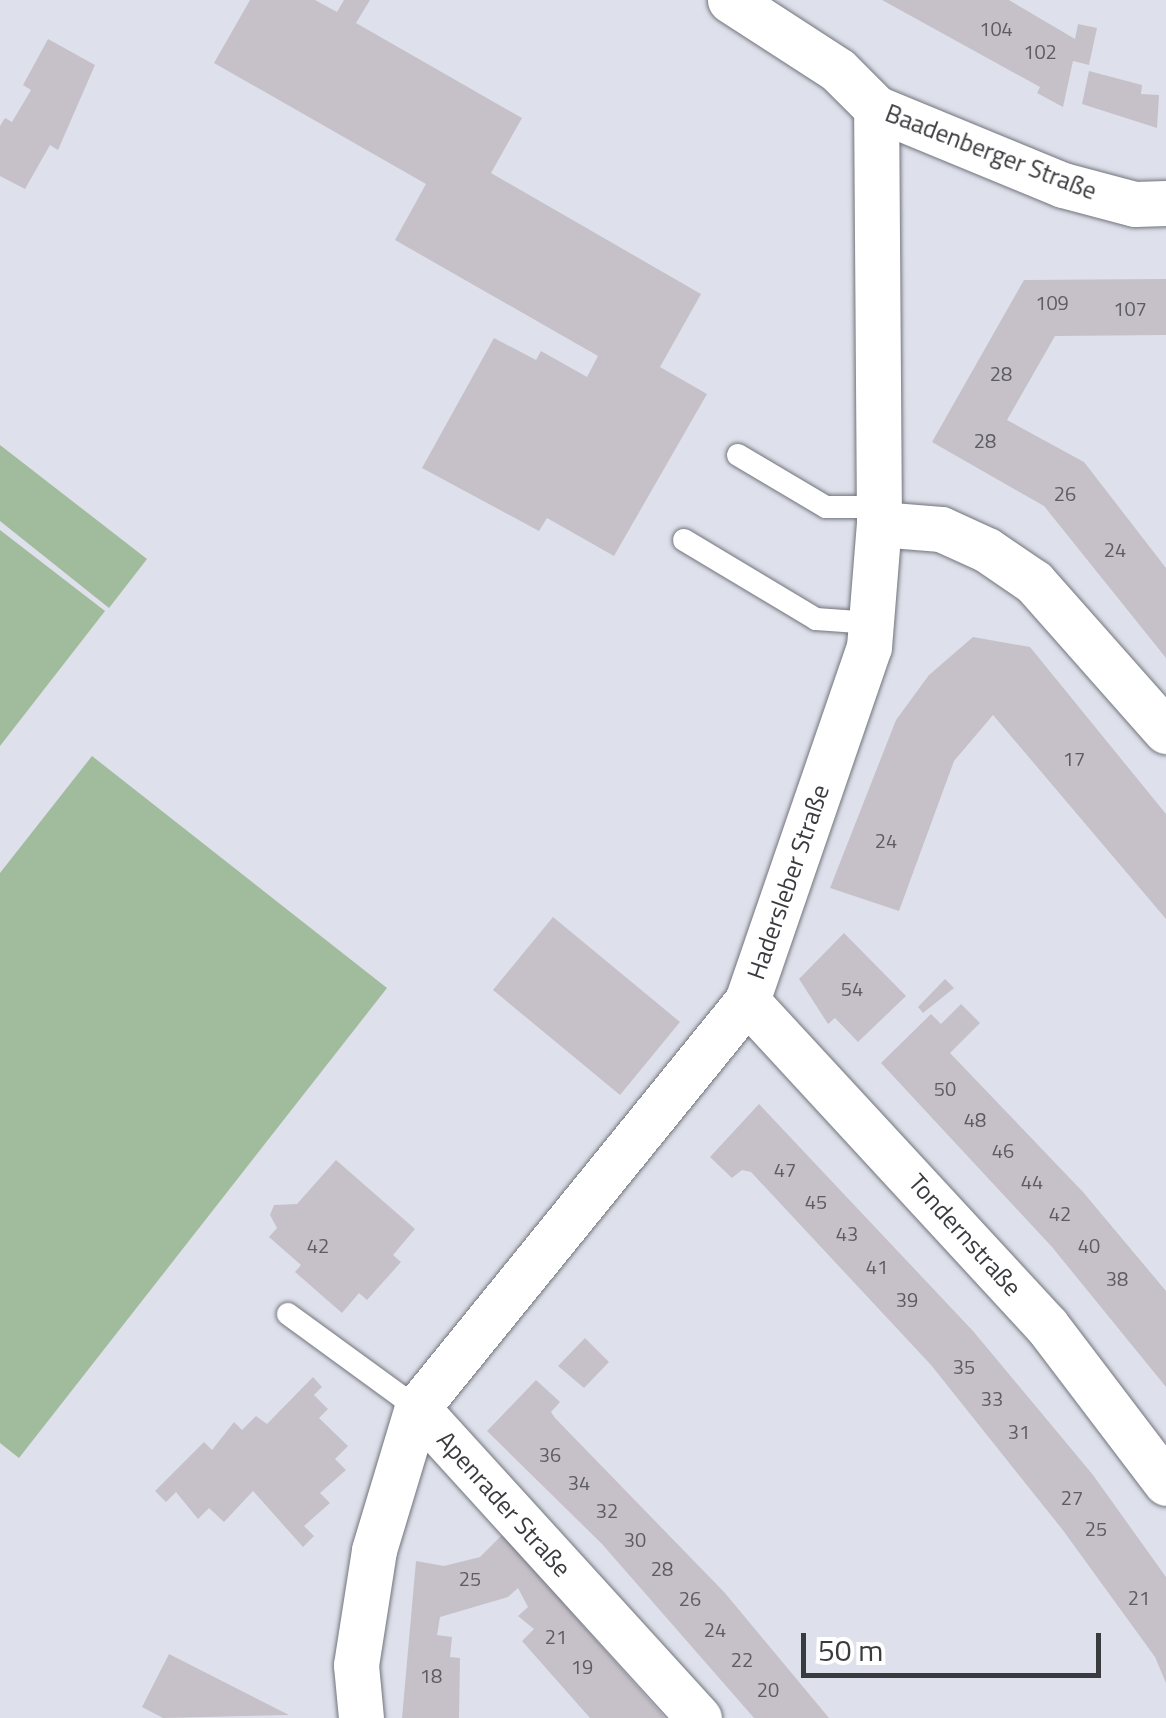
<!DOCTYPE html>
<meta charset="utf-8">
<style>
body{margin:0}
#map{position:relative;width:1166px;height:1718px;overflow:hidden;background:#dee1eb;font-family:"Titillium Web",sans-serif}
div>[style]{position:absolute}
.green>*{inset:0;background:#a0bc9c}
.building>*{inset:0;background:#c6c0c9}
.roads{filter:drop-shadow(0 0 2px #71747c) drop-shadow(0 0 2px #71747c)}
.service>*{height:22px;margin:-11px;padding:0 11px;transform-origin:11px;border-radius:11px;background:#fff}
.minor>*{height:45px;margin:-22.5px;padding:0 22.5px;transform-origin:22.5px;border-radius:22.5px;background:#fff}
span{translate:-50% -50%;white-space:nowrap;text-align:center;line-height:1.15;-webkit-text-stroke:9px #fff;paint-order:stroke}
.number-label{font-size:20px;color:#5d5c61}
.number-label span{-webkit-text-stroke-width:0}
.street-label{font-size:25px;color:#3a3b3e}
.scale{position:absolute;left:801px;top:1633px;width:300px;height:45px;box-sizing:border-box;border:5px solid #3a3b3e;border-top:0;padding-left:12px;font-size:30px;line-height:35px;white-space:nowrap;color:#3a3b3e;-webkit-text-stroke:8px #fff;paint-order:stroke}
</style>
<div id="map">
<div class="green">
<i style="clip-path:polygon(0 445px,147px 559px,109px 608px,0 521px)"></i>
<i style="clip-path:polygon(0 530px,105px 611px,0 746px)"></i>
<i style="clip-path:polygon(92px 756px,387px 988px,19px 1458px,0 1443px,0 873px)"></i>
</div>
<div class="building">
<i style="clip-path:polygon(250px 0,315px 0,337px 12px,344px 0,370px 0,356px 23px,522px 118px,491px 173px,701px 294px,660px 367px,707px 394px,614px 556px,547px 518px,539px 531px,422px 468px,494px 338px,536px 360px,541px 351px,587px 377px,598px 356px,395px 240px,426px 184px,214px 63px)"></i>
<i style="clip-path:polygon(882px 0,1009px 0,1075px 39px,1078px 24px,1097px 28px,1089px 65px,1073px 61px,1063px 107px,1037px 93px,1040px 87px)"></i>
<i style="clip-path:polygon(48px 39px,95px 65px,58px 150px,50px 145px,25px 189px,0 176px,0 126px,5px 118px,12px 122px,31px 90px,23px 85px)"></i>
<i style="clip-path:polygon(1089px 71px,1142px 85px,1141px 94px,1159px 95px,1157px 128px,1082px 104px)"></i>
<i style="clip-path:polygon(1166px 279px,1166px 335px,1055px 336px,1007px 420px,1084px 462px,1166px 568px,1166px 658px,1044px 506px,932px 442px,1024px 280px)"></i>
<i style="clip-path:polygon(973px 637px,1030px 647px,1166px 814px,1166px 919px,993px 715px,954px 761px,899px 911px,830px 888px,896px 720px,929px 675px)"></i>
<i style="clip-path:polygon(553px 917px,680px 1022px,620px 1095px,493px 990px)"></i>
<i style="clip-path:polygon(844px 933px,906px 996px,858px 1042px,835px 1018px,828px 1024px,799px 979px)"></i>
<i style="clip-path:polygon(945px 979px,954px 988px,923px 1013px,918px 1007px)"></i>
<i style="clip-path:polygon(961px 1004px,980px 1023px,950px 1053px,1083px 1192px,1166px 1291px,1166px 1387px,1052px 1247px,881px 1063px,931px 1014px,941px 1024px)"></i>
<i style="clip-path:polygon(759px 1104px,973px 1331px,1093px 1475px,1166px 1577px,1166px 1683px,1155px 1657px,1062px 1529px,931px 1365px,751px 1172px,742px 1170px,732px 1178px,710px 1157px)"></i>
<i style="clip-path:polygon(336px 1160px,415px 1229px,393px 1255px,401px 1262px,367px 1300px,359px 1293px,342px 1313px,295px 1272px,301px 1265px,269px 1237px,277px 1228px,270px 1215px,274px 1205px,297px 1204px)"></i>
<i style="clip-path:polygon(585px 1338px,609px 1362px,584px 1388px,558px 1366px)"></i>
<i style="clip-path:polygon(313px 1377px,322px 1387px,314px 1395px,328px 1409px,319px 1418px,348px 1446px,335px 1459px,346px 1470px,320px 1493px,330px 1503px,304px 1526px,314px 1536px,303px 1547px,253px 1491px,224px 1522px,209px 1508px,198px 1519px,176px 1492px,166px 1502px,155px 1491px,204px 1442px,212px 1450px,234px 1422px,242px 1430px,256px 1416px,267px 1424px)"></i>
<i style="clip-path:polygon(536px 1380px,560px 1402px,551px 1412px,555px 1418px,725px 1593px,829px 1718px,754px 1718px,602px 1544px,487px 1431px)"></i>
<i style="clip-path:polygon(504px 1533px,568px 1598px,563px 1603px,665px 1718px,590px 1718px,522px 1641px,534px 1629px,518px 1616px,528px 1607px,518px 1588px,508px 1597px,440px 1617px,437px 1635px,452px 1637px,450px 1657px,460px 1658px,459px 1718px,402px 1718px,416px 1561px,444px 1566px,480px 1557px)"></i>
<i style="clip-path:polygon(169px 1654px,289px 1715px,163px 1718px,142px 1707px)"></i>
</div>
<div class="roads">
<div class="service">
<i style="left:738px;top:455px;width:102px;rotate:30.6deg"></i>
<i style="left:826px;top:507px;width:53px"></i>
<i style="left:684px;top:540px;width:154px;rotate:30.9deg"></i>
<i style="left:816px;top:619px;width:56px;rotate:4.1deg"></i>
<i style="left:288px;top:1314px;width:160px;rotate:36.1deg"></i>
</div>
<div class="minor">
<i style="left:730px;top:0;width:129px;rotate:32.9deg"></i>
<i style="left:838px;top:70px;width:54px;rotate:45deg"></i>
<i style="left:876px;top:108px;width:202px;rotate:22.4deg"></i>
<i style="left:1063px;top:185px;width:74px;rotate:14.8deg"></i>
<i style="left:1135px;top:204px;width:31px;rotate:-2deg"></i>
<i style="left:879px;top:524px;width:62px;rotate:4.6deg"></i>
<i style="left:941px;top:529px;width:51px;rotate:24.5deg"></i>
<i style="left:987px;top:550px;width:57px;rotate:34.2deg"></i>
<i style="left:1034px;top:582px;width:199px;rotate:48.5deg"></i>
<i style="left:747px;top:1001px;width:442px;rotate:47.3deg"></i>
<i style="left:1047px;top:1326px;width:197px;rotate:52.8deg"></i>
<i style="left:417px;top:1408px;width:419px;rotate:47.7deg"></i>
<i style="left:361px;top:1718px;width:53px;rotate:-95.4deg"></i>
<i style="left:356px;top:1665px;width:116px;rotate:-81.1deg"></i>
<i style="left:374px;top:1550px;width:148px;rotate:-73.2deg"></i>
<i style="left:417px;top:1408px;width:524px;rotate:-50.96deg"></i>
<i style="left:747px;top:1001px;width:374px;rotate:-71deg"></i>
<i style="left:869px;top:647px;width:123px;rotate:-85.4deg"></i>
<i style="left:879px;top:524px;width:416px;rotate:-90.4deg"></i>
</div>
</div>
<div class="number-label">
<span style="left:996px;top:28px">104</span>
<span style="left:1040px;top:51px">102</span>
<span style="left:1052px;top:302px">109</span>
<span style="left:1130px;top:308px">107</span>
<span style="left:1001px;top:373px">28</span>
<span style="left:985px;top:440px">28</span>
<span style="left:1065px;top:493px">26</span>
<span style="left:1115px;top:549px">24</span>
<span style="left:1074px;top:758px">17</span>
<span style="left:886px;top:840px">24</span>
<span style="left:852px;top:988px">54</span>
<span style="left:945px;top:1088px">50</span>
<span style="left:975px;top:1119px">48</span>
<span style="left:1003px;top:1150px">46</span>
<span style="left:785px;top:1169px">47</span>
<span style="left:1032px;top:1181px">44</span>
<span style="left:816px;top:1201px">45</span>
<span style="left:1060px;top:1213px">42</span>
<span style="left:847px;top:1233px">43</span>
<span style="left:318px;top:1245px">42</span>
<span style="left:1089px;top:1245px">40</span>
<span style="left:877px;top:1266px">41</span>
<span style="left:1117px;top:1278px">38</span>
<span style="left:907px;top:1299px">39</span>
<span style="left:964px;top:1366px">35</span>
<span style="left:992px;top:1398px">33</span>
<span style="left:1019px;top:1431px">31</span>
<span style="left:550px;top:1454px">36</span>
<span style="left:579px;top:1482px">34</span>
<span style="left:1072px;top:1497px">27</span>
<span style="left:607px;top:1510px">32</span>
<span style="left:1096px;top:1528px">25</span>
<span style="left:635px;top:1539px">30</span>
<span style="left:662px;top:1568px">28</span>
<span style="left:470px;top:1578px">25</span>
<span style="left:1139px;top:1597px">21</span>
<span style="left:690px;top:1598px">26</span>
<span style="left:715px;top:1629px">24</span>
<span style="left:556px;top:1636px">21</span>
<span style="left:742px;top:1659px">22</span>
<span style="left:582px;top:1666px">19</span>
<span style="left:431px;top:1675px">18</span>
<span style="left:768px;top:1689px">20</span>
</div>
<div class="street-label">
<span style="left:991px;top:152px;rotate:21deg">Baadenberger Straße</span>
<span style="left:788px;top:882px;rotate:-71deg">Hadersleber Straße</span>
<span style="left:965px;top:1235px;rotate:48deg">Tondernstraße</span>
<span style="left:504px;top:1504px;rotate:48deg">Apenrader Straße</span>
</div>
<div class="scale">50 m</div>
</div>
